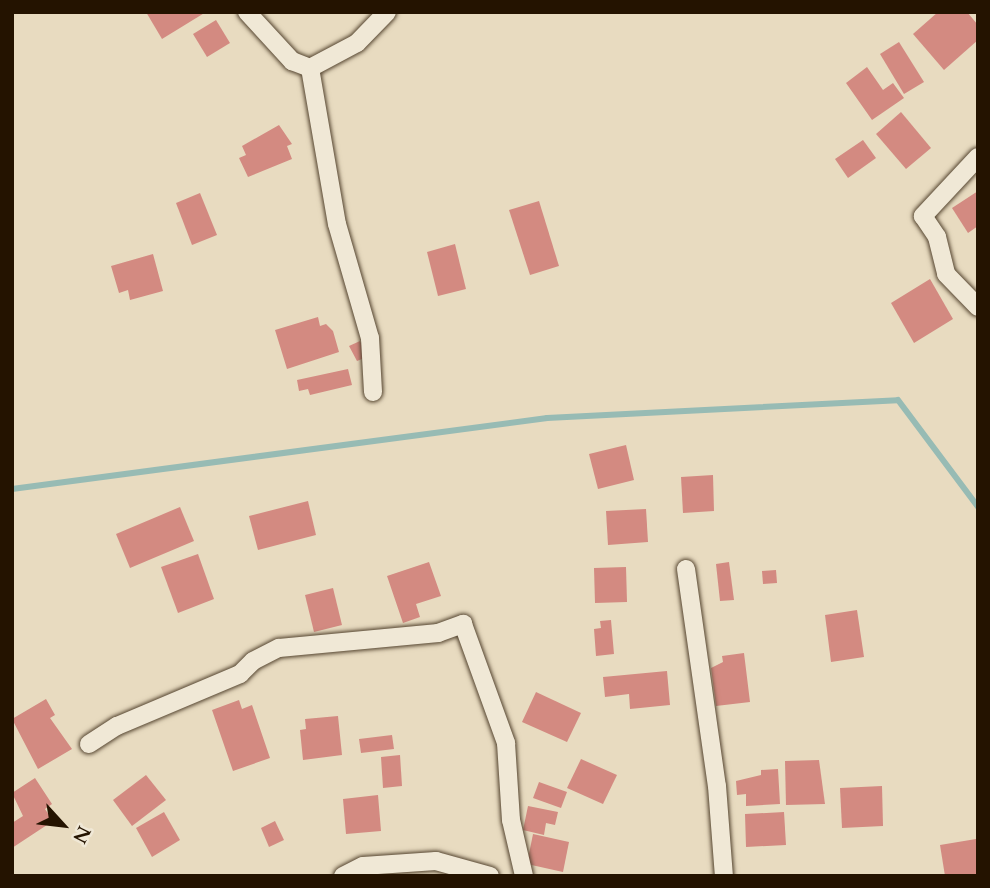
<!DOCTYPE html>
<style>
body{margin:0}
#map{position:relative;width:990px;height:888px;overflow:hidden;background:#e8dbc0;font-family:Cardo,serif}
div>[style]{position:absolute}
.stream>*{height:6px;margin:-3px;padding:0 3px;transform-origin:3px;border-radius:3px;background:#97bbb4}
.building>*{inset:0;background:#d38a81}
.roads{filter:drop-shadow(0 0 2px #554530) drop-shadow(0 0 2px #554530)}
.street>*{height:18px;margin:-9px;padding:0 9px;transform-origin:9px;border-radius:9px;background:#f0e8d6}
span{translate:-50% -50%;white-space:nowrap;text-align:center;line-height:1.15;-webkit-text-stroke:7px #f0e8d6;paint-order:stroke}
.frame{position:absolute;inset:0;border:14px solid #241300;pointer-events:none}
.north{position:absolute;left:28px;top:790px;width:70px;height:70px;-webkit-text-stroke:5px #f0e8d6;paint-order:stroke;rotate:117deg;font-size:19px;font-weight:700;line-height:28px;text-align:center;color:#241300}
.north::after{content:'';display:block;margin:auto;width:24px;height:32px;background:#241300;clip-path:polygon(50% 0,100% 100%,50% 72%,0 100%)}
</style>
<div id="map">
<div class="stream">
<i style="left:12px;top:489px;width:540px;rotate:-7.56deg"></i>
<i style="left:547px;top:418px;width:351px;rotate:-2.9deg"></i>
<i style="left:898px;top:400px;width:134px;rotate:53.2deg"></i>
</div>
<div class="building">
<i style="clip-path:polygon(146px 12px,206px 12px,162px 39px)"></i>
<i style="clip-path:polygon(938px 12px,967px 12px,978px 25px,978px 40px,944px 70px,913px 34px)"></i>
<i style="clip-path:polygon(216px 20px,230px 43px,207px 57px,193px 34px)"></i>
<i style="clip-path:polygon(899px 42px,924px 82px,904px 94px,880px 54px)"></i>
<i style="clip-path:polygon(867px 67px,883px 90px,893px 83px,904px 98px,872px 120px,846px 83px)"></i>
<i style="clip-path:polygon(901px 112px,931px 148px,906px 169px,876px 134px)"></i>
<i style="clip-path:polygon(279px 125px,292px 144px,287px 146px,292px 159px,248px 177px,239px 158px,246px 155px,242px 146px)"></i>
<i style="clip-path:polygon(863px 140px,876px 158px,848px 178px,835px 159px)"></i>
<i style="clip-path:polygon(978px 191px,978px 226px,968px 233px,952px 208px)"></i>
<i style="clip-path:polygon(200px 193px,217px 235px,192px 245px,176px 203px)"></i>
<i style="clip-path:polygon(539px 201px,559px 266px,530px 275px,509px 210px)"></i>
<i style="clip-path:polygon(455px 244px,466px 289px,438px 296px,427px 252px)"></i>
<i style="clip-path:polygon(153px 254px,163px 291px,130px 300px,128px 290px,119px 293px,111px 266px)"></i>
<i style="clip-path:polygon(930px 279px,953px 319px,914px 343px,891px 303px)"></i>
<i style="clip-path:polygon(318px 317px,320px 326px,326px 324px,333px 331px,339px 352px,287px 369px,275px 330px)"></i>
<i style="clip-path:polygon(360px 341px,367px 357px,357px 361px,349px 346px)"></i>
<i style="clip-path:polygon(348px 369px,352px 385px,310px 395px,308px 389px,299px 391px,297px 380px)"></i>
<i style="clip-path:polygon(626px 445px,634px 480px,598px 489px,589px 454px)"></i>
<i style="clip-path:polygon(713px 475px,714px 511px,683px 513px,681px 477px)"></i>
<i style="clip-path:polygon(308px 501px,316px 535px,258px 550px,249px 516px)"></i>
<i style="clip-path:polygon(180px 507px,194px 541px,130px 568px,116px 534px)"></i>
<i style="clip-path:polygon(646px 509px,648px 542px,608px 545px,606px 511px)"></i>
<i style="clip-path:polygon(198px 554px,214px 599px,178px 613px,161px 567px)"></i>
<i style="clip-path:polygon(429px 562px,441px 596px,416px 604px,420px 617px,403px 623px,387px 576px)"></i>
<i style="clip-path:polygon(729px 562px,734px 600px,720px 601px,716px 564px)"></i>
<i style="clip-path:polygon(626px 567px,627px 602px,595px 603px,594px 568px)"></i>
<i style="clip-path:polygon(776px 570px,777px 583px,763px 584px,762px 571px)"></i>
<i style="clip-path:polygon(333px 588px,342px 625px,314px 632px,305px 595px)"></i>
<i style="clip-path:polygon(857px 610px,864px 657px,831px 662px,825px 615px)"></i>
<i style="clip-path:polygon(611px 620px,614px 654px,596px 656px,594px 629px,601px 628px,600px 621px)"></i>
<i style="clip-path:polygon(744px 653px,750px 702px,716px 706px,711px 668px,723px 662px,722px 656px)"></i>
<i style="clip-path:polygon(667px 671px,670px 705px,630px 709px,629px 694px,605px 697px,603px 677px)"></i>
<i style="clip-path:polygon(536px 692px,581px 713px,567px 742px,522px 722px)"></i>
<i style="clip-path:polygon(46px 699px,55px 715px,50px 718px,72px 749px,38px 769px,12px 719px)"></i>
<i style="clip-path:polygon(239px 700px,242px 709px,252px 705px,270px 758px,233px 771px,212px 710px)"></i>
<i style="clip-path:polygon(338px 716px,342px 755px,303px 760px,300px 730px,306px 729px,305px 719px)"></i>
<i style="clip-path:polygon(392px 735px,394px 749px,361px 753px,359px 739px)"></i>
<i style="clip-path:polygon(400px 755px,402px 786px,383px 788px,381px 757px)"></i>
<i style="clip-path:polygon(581px 759px,617px 775px,603px 804px,567px 788px)"></i>
<i style="clip-path:polygon(819px 760px,825px 804px,786px 805px,785px 761px)"></i>
<i style="clip-path:polygon(778px 769px,780px 804px,746px 806px,746px 794px,737px 795px,736px 781px,761px 775px,761px 770px)"></i>
<i style="clip-path:polygon(146px 775px,166px 800px,132px 826px,113px 800px)"></i>
<i style="clip-path:polygon(35px 778px,52px 804px,45px 809px,53px 821px,12px 848px,12px 823px,23px 816px,12px 793px)"></i>
<i style="clip-path:polygon(539px 782px,567px 792px,561px 808px,533px 798px)"></i>
<i style="clip-path:polygon(882px 786px,883px 826px,842px 828px,840px 788px)"></i>
<i style="clip-path:polygon(378px 795px,381px 831px,346px 834px,343px 799px)"></i>
<i style="clip-path:polygon(528px 806px,558px 812px,555px 825px,546px 823px,544px 835px,523px 830px)"></i>
<i style="clip-path:polygon(164px 812px,180px 840px,152px 857px,136px 828px)"></i>
<i style="clip-path:polygon(784px 812px,786px 845px,746px 847px,745px 814px)"></i>
<i style="clip-path:polygon(275px 821px,284px 840px,269px 847px,261px 828px)"></i>
<i style="clip-path:polygon(533px 834px,569px 842px,563px 872px,527px 864px)"></i>
<i style="clip-path:polygon(976px 839px,978px 876px,945px 876px,940px 845px)"></i>
</div>
<div class="roads">
<div class="street">
<i style="left:247px;top:12px;width:67px;rotate:47.4deg"></i>
<i style="left:292px;top:61px;width:19px;rotate:21deg"></i>
<i style="left:310px;top:68px;width:158px;rotate:80.2deg"></i>
<i style="left:337px;top:224px;width:119px;rotate:73.9deg"></i>
<i style="left:370px;top:338px;width:54px;rotate:86.8deg"></i>
<i style="left:310px;top:68px;width:53px;rotate:-28deg"></i>
<i style="left:357px;top:43px;width:43px;rotate:-45.9deg"></i>
<i style="left:978px;top:157px;width:81px;rotate:133deg"></i>
<i style="left:923px;top:216px;width:25px;rotate:56deg"></i>
<i style="left:937px;top:237px;width:38px;rotate:76deg"></i>
<i style="left:946px;top:274px;width:46px;rotate:45.9deg"></i>
<i style="left:686px;top:569px;width:219px;rotate:81.9deg"></i>
<i style="left:717px;top:786px;width:90px;rotate:85.6deg"></i>
<i style="left:89px;top:744px;width:33px;rotate:-33deg"></i>
<i style="left:117px;top:726px;width:134px;rotate:-22.9deg"></i>
<i style="left:240px;top:674px;width:18px;rotate:-45deg"></i>
<i style="left:253px;top:661px;width:29px;rotate:-27deg"></i>
<i style="left:279px;top:648px;width:160px;rotate:-5.4deg"></i>
<i style="left:438px;top:633px;width:27px;rotate:-20deg"></i>
<i style="left:463px;top:624px;width:127px;rotate:70.1deg"></i>
<i style="left:506px;top:743px;width:77px;rotate:86.3deg"></i>
<i style="left:511px;top:820px;width:57px;rotate:76.9deg"></i>
<i style="left:343px;top:876px;width:22px;rotate:-27deg"></i>
<i style="left:363px;top:866px;width:73px;rotate:-3.9deg"></i>
<i style="left:436px;top:861px;width:56px;rotate:15.5deg"></i>
</div>
</div>
<div class="frame"></div>
<div class="north">N</div>
</div>
